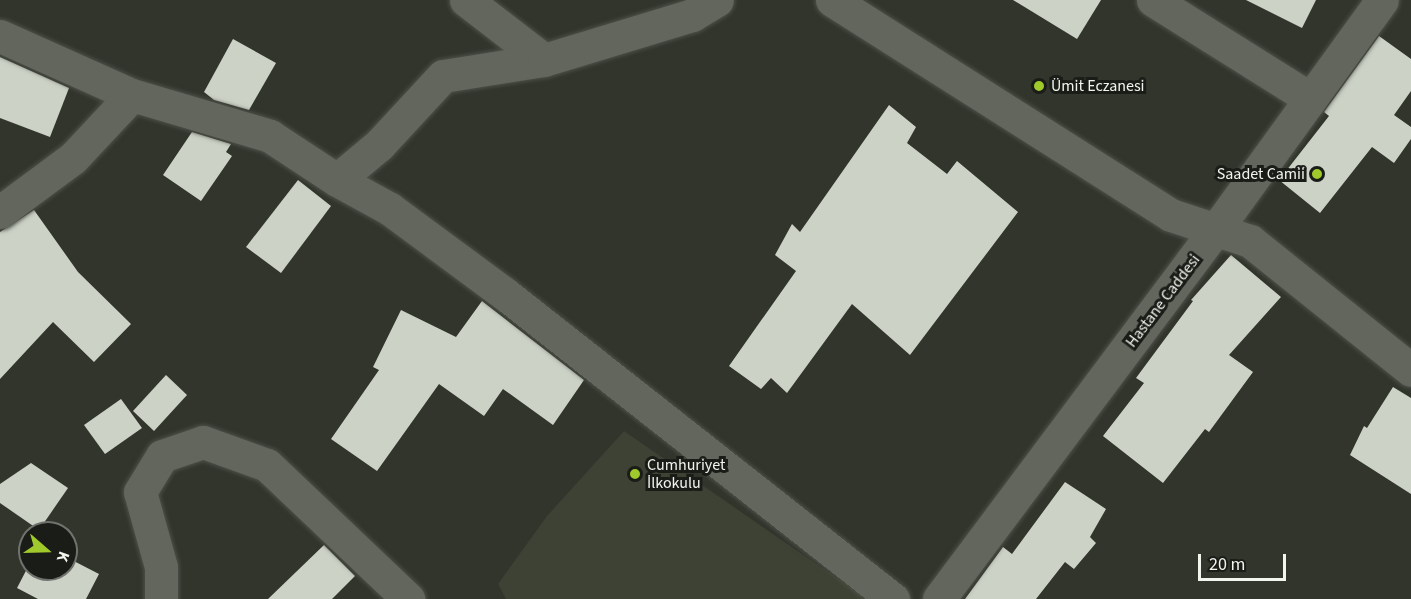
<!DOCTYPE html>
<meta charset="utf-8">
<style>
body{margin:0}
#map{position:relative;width:1411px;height:599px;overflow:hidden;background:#31352c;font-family:"Source Sans 3",sans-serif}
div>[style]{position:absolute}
.built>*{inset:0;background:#3d4234}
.building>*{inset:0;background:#cdd2c7}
.roads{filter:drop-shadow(0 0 2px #4d5048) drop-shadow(0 0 2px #4d5048)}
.minor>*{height:33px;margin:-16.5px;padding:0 16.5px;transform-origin:16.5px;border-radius:16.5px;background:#62665c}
.tertiary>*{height:33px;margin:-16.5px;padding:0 16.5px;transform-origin:16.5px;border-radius:16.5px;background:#62665c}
.dots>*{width:16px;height:16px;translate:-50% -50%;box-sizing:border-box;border:3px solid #1a1c18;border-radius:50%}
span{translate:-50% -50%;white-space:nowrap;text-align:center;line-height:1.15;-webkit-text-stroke:6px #1a1c18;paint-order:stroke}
.poi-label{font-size:16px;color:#f2f4ee}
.left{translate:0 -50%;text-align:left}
.right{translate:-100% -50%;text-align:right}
.street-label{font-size:16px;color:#f2f4ee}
.north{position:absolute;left:18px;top:521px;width:60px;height:60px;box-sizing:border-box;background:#1a1c18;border:2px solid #70726e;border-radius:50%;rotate:110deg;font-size:16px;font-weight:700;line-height:24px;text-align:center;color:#f2f4ee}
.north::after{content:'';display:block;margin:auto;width:21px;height:27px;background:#a0c92b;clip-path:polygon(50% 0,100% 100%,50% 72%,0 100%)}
.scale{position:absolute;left:1198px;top:554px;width:88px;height:27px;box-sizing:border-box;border:3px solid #f2f4ee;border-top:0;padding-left:8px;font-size:18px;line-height:21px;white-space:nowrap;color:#f2f4ee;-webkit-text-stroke:4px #1a1c18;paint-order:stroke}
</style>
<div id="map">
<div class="built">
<i style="clip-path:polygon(624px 431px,867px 599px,506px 599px,498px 584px,547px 516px)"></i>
</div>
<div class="building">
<i style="clip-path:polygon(1013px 0,1101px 0,1077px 39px)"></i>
<i style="clip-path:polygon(1246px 0,1316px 0,1302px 28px)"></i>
<i style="clip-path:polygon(1379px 36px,1411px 59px,1411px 91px,1394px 115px,1411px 127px,1411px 139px,1394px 163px,1372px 147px,1320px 213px,1279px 180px,1329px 116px,1324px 112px)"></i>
<i style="clip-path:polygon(233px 39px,276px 63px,249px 110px,214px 100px,204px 92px)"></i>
<i style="clip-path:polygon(0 57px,69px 88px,50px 137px,0 118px)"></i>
<i style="clip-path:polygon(889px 105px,916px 127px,907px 143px,947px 174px,957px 161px,1018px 212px,910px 355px,852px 304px,787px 393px,771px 378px,761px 389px,729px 366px,796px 271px,775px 255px,792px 224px,800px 232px)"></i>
<i style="clip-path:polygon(192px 132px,231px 144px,226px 152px,232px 156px,201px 201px,163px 175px)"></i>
<i style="clip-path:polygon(298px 180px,331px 206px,281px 273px,246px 247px)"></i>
<i style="clip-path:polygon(34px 210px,78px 272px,131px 324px,94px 362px,53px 322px,0 379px,0 232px)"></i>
<i style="clip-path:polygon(1231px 255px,1281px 297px,1229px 355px,1253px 372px,1209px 432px,1205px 429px,1163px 483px,1103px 436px,1144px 383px,1136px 378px,1193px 301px,1191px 300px)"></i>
<i style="clip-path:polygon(482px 301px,584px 380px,553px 425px,503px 389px,484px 416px,439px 384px,377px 471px,331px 439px,379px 370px,373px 367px,401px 310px,456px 337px)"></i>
<i style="clip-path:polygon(166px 375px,187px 395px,154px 431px,133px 411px)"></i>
<i style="clip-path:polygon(1393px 387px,1411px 398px,1411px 494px,1350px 455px,1364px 426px,1367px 428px)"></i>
<i style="clip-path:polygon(121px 399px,142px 428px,105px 454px,84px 425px)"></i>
<i style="clip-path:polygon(31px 463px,68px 488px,39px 530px,0 503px,0 484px)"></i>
<i style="clip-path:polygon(1065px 482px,1106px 509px,1090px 537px,1096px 543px,1074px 569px,1065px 562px,1036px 599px,965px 599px,1003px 547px,1012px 554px)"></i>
<i style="clip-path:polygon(324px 545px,355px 576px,332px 599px,268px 599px)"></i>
<i style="clip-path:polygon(66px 557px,99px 574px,86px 599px,38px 599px,17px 588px,30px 563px,30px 569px,66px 569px)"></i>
</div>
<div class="roads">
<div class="minor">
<i style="left:466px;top:0;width:98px;rotate:37.6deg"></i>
<i style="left:832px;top:0;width:401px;rotate:32.4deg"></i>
<i style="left:1171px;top:215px;width:83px;rotate:18.2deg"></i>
<i style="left:1250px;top:241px;width:206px;rotate:38.7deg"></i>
<i style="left:1153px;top:0;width:186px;rotate:32.1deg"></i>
<i style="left:0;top:36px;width:145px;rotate:24.1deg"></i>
<i style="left:132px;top:95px;width:144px;rotate:16.5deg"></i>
<i style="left:270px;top:136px;width:80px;rotate:33.3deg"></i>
<i style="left:337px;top:180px;width:60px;rotate:28.7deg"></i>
<i style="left:390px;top:209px;width:143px;rotate:36.5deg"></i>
<i style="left:505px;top:294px;width:494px;rotate:38.2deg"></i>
<i style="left:337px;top:180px;width:55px;rotate:-39.8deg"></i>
<i style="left:379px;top:145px;width:94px;rotate:-47.2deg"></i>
<i style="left:443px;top:76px;width:102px;rotate:-9deg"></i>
<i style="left:544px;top:60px;width:155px;rotate:-16.9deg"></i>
<i style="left:692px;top:15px;width:29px;rotate:-31deg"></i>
<i style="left:0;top:212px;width:91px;rotate:-36.5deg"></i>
<i style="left:73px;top:158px;width:86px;rotate:-46.9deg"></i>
<i style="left:161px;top:599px;width:32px;rotate:-90deg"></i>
<i style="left:161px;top:567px;width:78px;rotate:-105.6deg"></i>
<i style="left:140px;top:492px;width:42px;rotate:-58.6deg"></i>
<i style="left:162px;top:456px;width:43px;rotate:-18.9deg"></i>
<i style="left:203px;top:442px;width:68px;rotate:19.8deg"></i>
<i style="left:267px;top:465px;width:195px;rotate:43.5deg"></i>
</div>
<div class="tertiary">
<i style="left:939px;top:599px;width:464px;rotate:-53.2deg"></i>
<i style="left:1217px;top:228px;width:281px;rotate:-54.1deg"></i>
</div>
</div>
<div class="dots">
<i style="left:1039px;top:86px;background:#a0c92b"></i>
<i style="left:1317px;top:174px;background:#a0c92b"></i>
<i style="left:635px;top:474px;background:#a0c92b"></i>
</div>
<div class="poi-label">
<span class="left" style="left:1051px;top:86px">Ümit Eczanesi</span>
<span class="right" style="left:1305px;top:174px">Saadet Camii</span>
<span class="left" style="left:647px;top:474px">Cumhuriyet<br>İlkokulu</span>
</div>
<div class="street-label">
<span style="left:1163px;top:301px;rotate:-53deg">Hastane Caddesi</span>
</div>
<div class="north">K</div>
<div class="scale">20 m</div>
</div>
